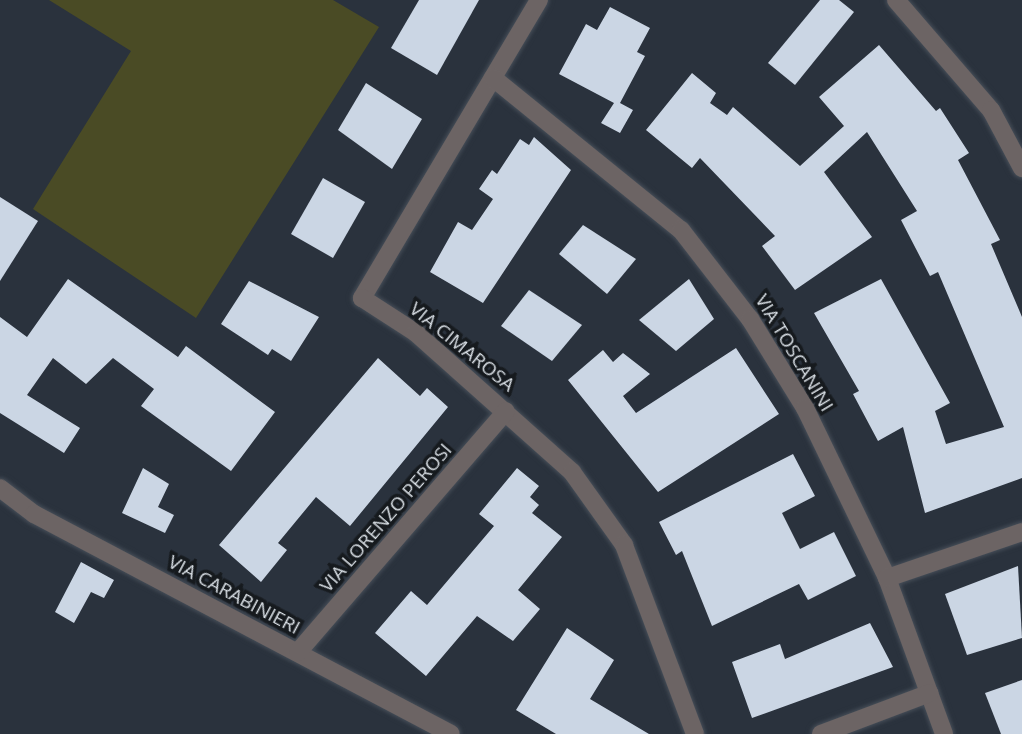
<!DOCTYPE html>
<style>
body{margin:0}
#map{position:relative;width:1022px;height:734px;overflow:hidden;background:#2a323d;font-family:"Open Sans",sans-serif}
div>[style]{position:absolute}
.green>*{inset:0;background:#4a4b25}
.building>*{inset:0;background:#cbd6e4}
.roads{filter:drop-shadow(0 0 2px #464e58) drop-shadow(0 0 2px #464e58)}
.minor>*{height:18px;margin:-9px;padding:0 9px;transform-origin:9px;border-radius:9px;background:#6c6464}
span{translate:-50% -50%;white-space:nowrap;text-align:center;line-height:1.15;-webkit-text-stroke:7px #161a1e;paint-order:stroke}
.street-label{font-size:19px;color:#d9dfe5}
</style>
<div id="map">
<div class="green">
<i style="clip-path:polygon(49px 0,333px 0,379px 27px,196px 318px,33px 209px,131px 51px)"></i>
</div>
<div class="building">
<i style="clip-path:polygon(419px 0,479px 0,437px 75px,391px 48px)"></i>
<i style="clip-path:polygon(820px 0,839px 0,854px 12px,795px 85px,768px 63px)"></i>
<i style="clip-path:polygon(610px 7px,650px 28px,637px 52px,645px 56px,620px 103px,633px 110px,620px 133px,601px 123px,614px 103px,559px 74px,586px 24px,597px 30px)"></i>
<i style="clip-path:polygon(879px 45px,936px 111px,940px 108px,969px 153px,958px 160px,1000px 240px,991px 244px,1022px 317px,1022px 478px,925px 513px,903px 427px,878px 441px,853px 394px,859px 391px,814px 313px,881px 279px,950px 403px,935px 411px,946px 444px,1004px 427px,938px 272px,930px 276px,901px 220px,917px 211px,867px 132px,824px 172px,872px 237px,795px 290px,762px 246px,775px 236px,700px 158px,692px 168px,646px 130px,692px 73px,716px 93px,710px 103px,727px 115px,733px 107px,800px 166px,844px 126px,819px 97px)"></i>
<i style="clip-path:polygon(366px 83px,422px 119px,392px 169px,338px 130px)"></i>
<i style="clip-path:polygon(534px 137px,571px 170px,483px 303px,430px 272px,458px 222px,472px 230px,493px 199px,479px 189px,492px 170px,497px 174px,520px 139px,529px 145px)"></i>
<i style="clip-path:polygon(323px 178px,365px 202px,333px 258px,291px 234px)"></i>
<i style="clip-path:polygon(0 197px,38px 221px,0 281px)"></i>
<i style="clip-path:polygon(583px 225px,636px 259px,607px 294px,559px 254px)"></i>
<i style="clip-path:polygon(68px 279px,178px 357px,186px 346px,275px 412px,231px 471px,141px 406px,154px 389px,113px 358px,86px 384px,53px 358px,27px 395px,80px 428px,64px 453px,0 413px,0 317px,27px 337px)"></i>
<i style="clip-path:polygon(689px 279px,714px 319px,676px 351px,639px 320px)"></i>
<i style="clip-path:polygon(249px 281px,319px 317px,291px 361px,272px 349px,268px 355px,221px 324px)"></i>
<i style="clip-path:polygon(529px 290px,582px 325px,552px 361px,501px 326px)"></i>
<i style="clip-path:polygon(736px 348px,779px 414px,658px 492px,568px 380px,603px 350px,613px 362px,623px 353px,650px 374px,623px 396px,636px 413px)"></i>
<i style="clip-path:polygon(378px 358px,420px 396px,427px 388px,448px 407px,350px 526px,316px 497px,278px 543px,287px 550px,261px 582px,219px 545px)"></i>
<i style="clip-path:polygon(793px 454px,815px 496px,782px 513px,800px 549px,834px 532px,856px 576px,808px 600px,799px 584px,712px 626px,682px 551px,676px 555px,659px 522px)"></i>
<i style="clip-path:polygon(143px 468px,169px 484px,158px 507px,174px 515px,165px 533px,122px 513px)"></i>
<i style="clip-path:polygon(517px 468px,539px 486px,530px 497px,539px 505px,532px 513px,562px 537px,518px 590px,540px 609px,513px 641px,477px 616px,426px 676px,375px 633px,411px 591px,427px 605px,494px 526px,479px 514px)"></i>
<i style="clip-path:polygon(81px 562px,114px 580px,104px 598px,91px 592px,74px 623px,55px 612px)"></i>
<i style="clip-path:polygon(1018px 566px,1022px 638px,967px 655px,945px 594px)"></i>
<i style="clip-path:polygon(870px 623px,893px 667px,752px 718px,732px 662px,780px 644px,785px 659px)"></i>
<i style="clip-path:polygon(567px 628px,614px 660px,590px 699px,649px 734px,556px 734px,516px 710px)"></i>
<i style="clip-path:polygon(1022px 680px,1022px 734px,1001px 734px,985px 693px)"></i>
</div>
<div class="roads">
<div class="minor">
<i style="left:539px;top:0;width:347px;rotate:120.7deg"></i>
<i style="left:362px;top:298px;width:64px;rotate:32.9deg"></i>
<i style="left:416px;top:333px;width:209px;rotate:41.7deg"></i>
<i style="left:572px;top:472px;width:90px;rotate:54.5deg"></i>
<i style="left:624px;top:545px;width:202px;rotate:69.4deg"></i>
<i style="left:896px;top:0;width:145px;rotate:49.2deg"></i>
<i style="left:991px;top:110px;width:66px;rotate:61.9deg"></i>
<i style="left:493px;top:78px;width:242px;rotate:39deg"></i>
<i style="left:681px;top:230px;width:113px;rotate:52.2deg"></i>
<i style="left:750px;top:319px;width:105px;rotate:58.3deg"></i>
<i style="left:805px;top:408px;width:189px;rotate:64.2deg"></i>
<i style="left:887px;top:578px;width:166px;rotate:69.9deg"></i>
<i style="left:0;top:488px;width:43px;rotate:37.4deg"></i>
<i style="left:34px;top:514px;width:471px;rotate:27.8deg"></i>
<i style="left:887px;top:578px;width:143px;rotate:-18.8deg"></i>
<i style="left:298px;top:652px;width:318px;rotate:-49.2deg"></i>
<i style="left:821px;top:734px;width:116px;rotate:-20.6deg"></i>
</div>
</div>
<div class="street-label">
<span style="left:462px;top:347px;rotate:39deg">VIA CIMAROSA</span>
<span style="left:794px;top:353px;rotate:59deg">VIA TOSCANINI</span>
<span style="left:386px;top:518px;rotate:-49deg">VIA LORENZO PEROSI</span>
<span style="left:234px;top:595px;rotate:28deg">VIA CARABINIERI</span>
</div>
</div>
